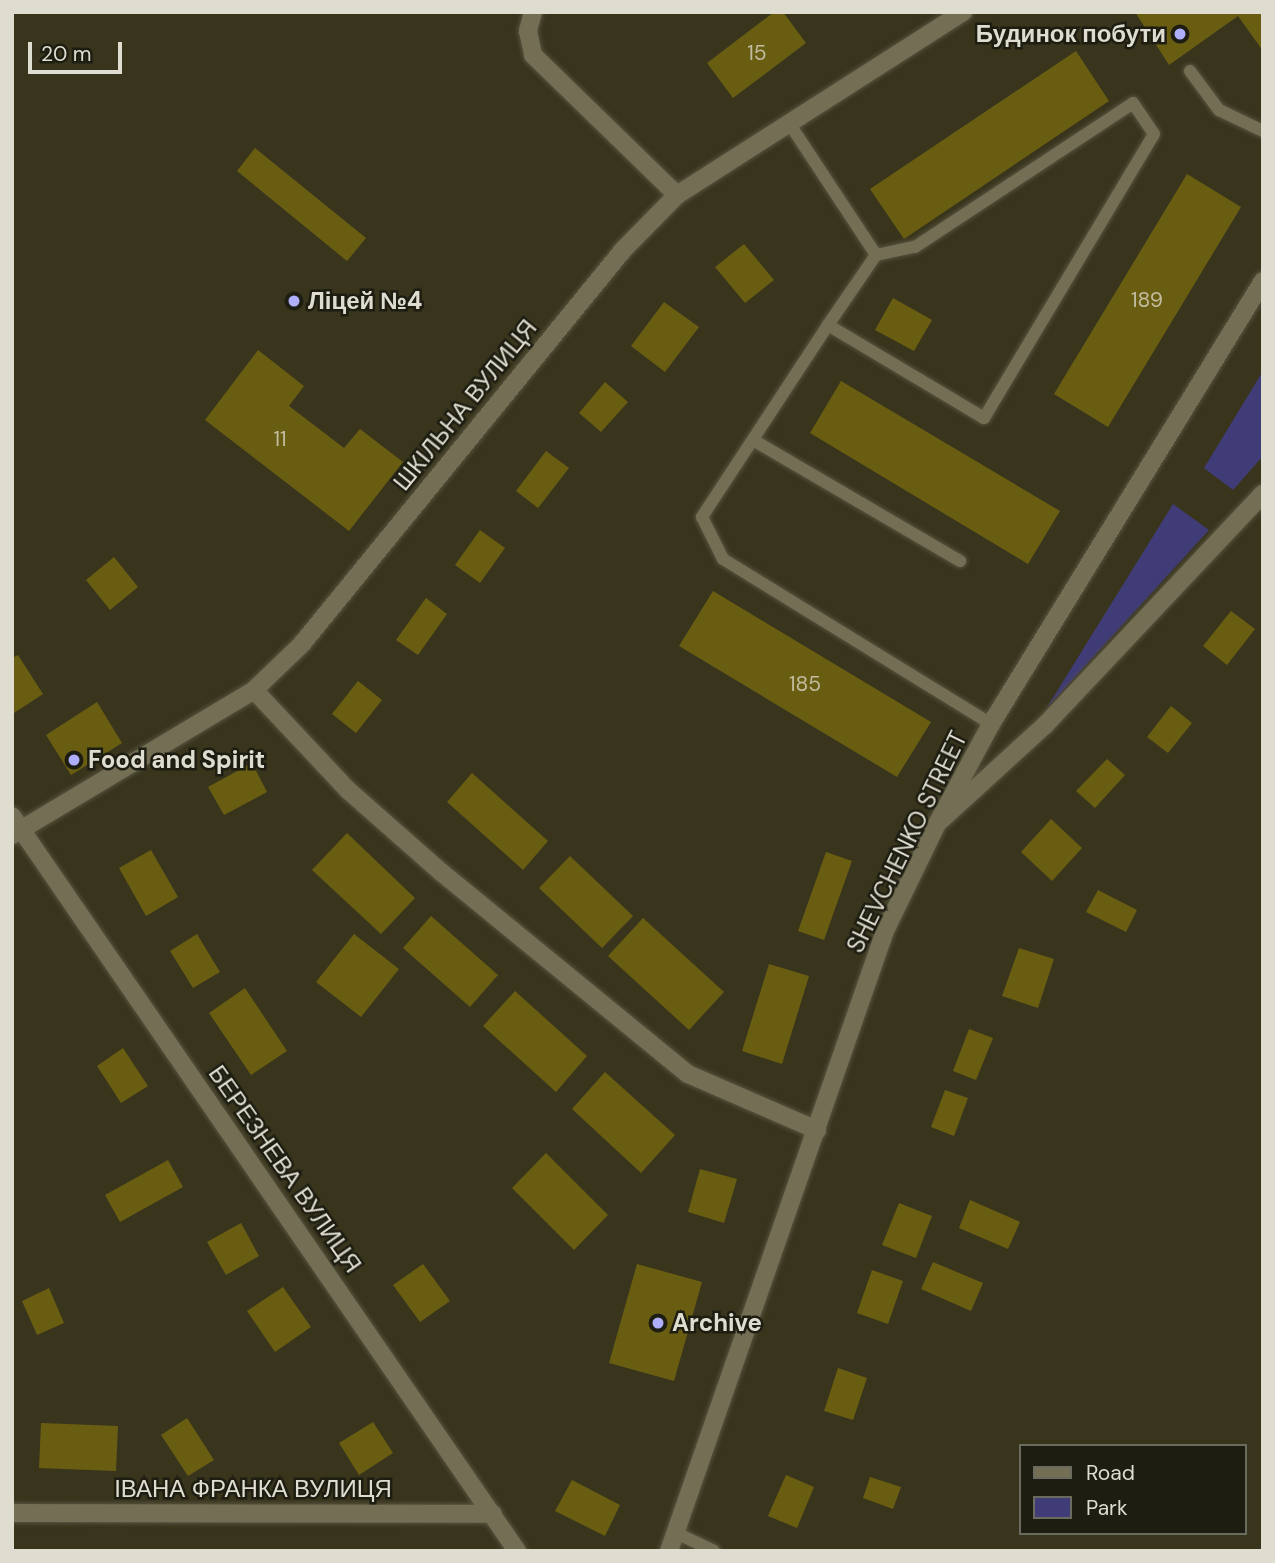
<!DOCTYPE html>
<meta charset="utf-8">
<style>
body{margin:0}
#map{position:relative;width:1275px;height:1563px;overflow:hidden;background:#39351d;font-family:"DM Sans",sans-serif}
div>[style]{position:absolute}
.green>*{inset:0;background:#403c77}
.building>*{inset:0;background:#695d12}
.roads{filter:drop-shadow(0 0 2px #56523e) drop-shadow(0 0 2px #56523e)}
.service>*{height:12px;margin:-6px;padding:0 6px;transform-origin:6px;border-radius:6px;background:#736e54}
.minor>*{height:18px;margin:-9px;padding:0 9px;transform-origin:9px;border-radius:9px;background:#736e54}
.secondary>*{height:18px;margin:-9px;padding:0 9px;transform-origin:9px;border-radius:9px;background:#736e54}
.dots>*{width:19px;height:19px;translate:-50% -50%;box-sizing:border-box;border:4px solid #1e1d12;border-radius:50%}
span{translate:-50% -50%;white-space:nowrap;text-align:center;line-height:1.15;-webkit-text-stroke:5px #1e1d12;paint-order:stroke}
.number-label{font-size:21px;color:#c2bda0}
.number-label span{-webkit-text-stroke-width:0}
.poi-label{font-size:24px;color:#dfddcf;font-weight:700}
.right{translate:-100% -50%;text-align:right}
.left{translate:0 -50%;text-align:left}
.street-label{font-size:24px;color:#dfddcf}
.frame{position:absolute;inset:0;border:14px solid #dfddcf;pointer-events:none}
.legend{position:absolute;left:1019px;top:1444px;width:228px;height:91px;box-sizing:border-box;background:#1e1d12;border:2px solid #6b6a5e;margin:0;padding:9px 12px;list-style:none;font-size:21px;color:#dfddcf}
.legend li{display:flex;align-items:center;gap:14px;height:35px}
.legend b{width:35px;border:2px solid #6b6a5e}
.scale{position:absolute;left:28px;top:42px;width:94px;height:32px;box-sizing:border-box;border:4px solid #dfddcf;border-top:0;padding-left:9px;font-size:21px;line-height:24px;white-space:nowrap;color:#dfddcf;-webkit-text-stroke:5px #1e1d12;paint-order:stroke}
</style>
<div id="map">
<div class="green">
<i style="clip-path:polygon(1263px 371px,1263px 456px,1233px 490px,1204px 468px)"></i>
<i style="clip-path:polygon(1173px 504px,1209px 530px,1046px 709px)"></i>
</div>
<div class="building">
<i style="clip-path:polygon(774px 12px,783px 12px,806px 43px,733px 98px,707px 63px)"></i>
<i style="clip-path:polygon(1135px 12px,1263px 12px,1263px 51px,1238px 16px,1169px 65px)"></i>
<i style="clip-path:polygon(1076px 51px,1109px 101px,904px 239px,870px 189px)"></i>
<i style="clip-path:polygon(255px 148px,366px 238px,347px 261px,237px 171px)"></i>
<i style="clip-path:polygon(1187px 174px,1241px 207px,1108px 427px,1054px 394px)"></i>
<i style="clip-path:polygon(744px 244px,774px 280px,745px 303px,715px 267px)"></i>
<i style="clip-path:polygon(893px 298px,932px 320px,914px 351px,875px 330px)"></i>
<i style="clip-path:polygon(664px 302px,699px 327px,665px 372px,631px 346px)"></i>
<i style="clip-path:polygon(258px 350px,304px 386px,289px 406px,344px 448px,360px 429px,403px 462px,349px 531px,205px 420px)"></i>
<i style="clip-path:polygon(841px 381px,1060px 511px,1028px 564px,810px 433px)"></i>
<i style="clip-path:polygon(605px 382px,628px 402px,601px 432px,579px 413px)"></i>
<i style="clip-path:polygon(546px 451px,569px 468px,538px 508px,516px 491px)"></i>
<i style="clip-path:polygon(480px 530px,505px 548px,480px 583px,455px 565px)"></i>
<i style="clip-path:polygon(114px 557px,138px 587px,110px 610px,86px 580px)"></i>
<i style="clip-path:polygon(713px 591px,931px 722px,897px 777px,679px 646px)"></i>
<i style="clip-path:polygon(426px 598px,447px 614px,418px 655px,396px 640px)"></i>
<i style="clip-path:polygon(1231px 611px,1255px 629px,1227px 665px,1203px 646px)"></i>
<i style="clip-path:polygon(18px 655px,43px 694px,14px 713px,12px 658px)"></i>
<i style="clip-path:polygon(358px 681px,382px 700px,356px 733px,332px 714px)"></i>
<i style="clip-path:polygon(97px 702px,122px 743px,71px 775px,46px 735px)"></i>
<i style="clip-path:polygon(1171px 706px,1192px 723px,1168px 753px,1147px 737px)"></i>
<i style="clip-path:polygon(1107px 759px,1125px 775px,1095px 808px,1076px 791px)"></i>
<i style="clip-path:polygon(252px 763px,267px 792px,224px 815px,208px 787px)"></i>
<i style="clip-path:polygon(472px 773px,548px 841px,523px 870px,447px 802px)"></i>
<i style="clip-path:polygon(1051px 819px,1082px 848px,1052px 881px,1021px 852px)"></i>
<i style="clip-path:polygon(347px 833px,415px 898px,381px 934px,312px 870px)"></i>
<i style="clip-path:polygon(151px 850px,178px 897px,146px 916px,119px 868px)"></i>
<i style="clip-path:polygon(826px 852px,852px 861px,824px 940px,798px 931px)"></i>
<i style="clip-path:polygon(570px 856px,633px 916px,602px 948px,539px 888px)"></i>
<i style="clip-path:polygon(1098px 890px,1137px 910px,1126px 932px,1086px 912px)"></i>
<i style="clip-path:polygon(431px 916px,498px 975px,470px 1007px,403px 948px)"></i>
<i style="clip-path:polygon(643px 918px,724px 992px,689px 1030px,608px 956px)"></i>
<i style="clip-path:polygon(197px 934px,220px 972px,193px 988px,170px 951px)"></i>
<i style="clip-path:polygon(354px 934px,399px 969px,361px 1017px,316px 982px)"></i>
<i style="clip-path:polygon(1019px 948px,1054px 959px,1038px 1008px,1002px 996px)"></i>
<i style="clip-path:polygon(769px 964px,809px 976px,782px 1064px,742px 1051px)"></i>
<i style="clip-path:polygon(245px 988px,287px 1051px,251px 1075px,209px 1013px)"></i>
<i style="clip-path:polygon(515px 991px,587px 1056px,556px 1092px,483px 1026px)"></i>
<i style="clip-path:polygon(969px 1029px,993px 1038px,976px 1080px,953px 1071px)"></i>
<i style="clip-path:polygon(123px 1048px,148px 1086px,121px 1103px,97px 1066px)"></i>
<i style="clip-path:polygon(605px 1072px,675px 1135px,641px 1173px,572px 1109px)"></i>
<i style="clip-path:polygon(945px 1090px,968px 1098px,954px 1136px,931px 1127px)"></i>
<i style="clip-path:polygon(546px 1153px,608px 1215px,574px 1250px,512px 1188px)"></i>
<i style="clip-path:polygon(168px 1160px,183px 1187px,120px 1222px,105px 1195px)"></i>
<i style="clip-path:polygon(700px 1169px,737px 1179px,724px 1223px,688px 1212px)"></i>
<i style="clip-path:polygon(970px 1200px,1020px 1222px,1008px 1249px,959px 1228px)"></i>
<i style="clip-path:polygon(899px 1203px,932px 1216px,916px 1258px,882px 1245px)"></i>
<i style="clip-path:polygon(241px 1223px,259px 1256px,226px 1275px,207px 1242px)"></i>
<i style="clip-path:polygon(933px 1262px,983px 1283px,971px 1311px,921px 1289px)"></i>
<i style="clip-path:polygon(423px 1264px,450px 1301px,420px 1322px,393px 1285px)"></i>
<i style="clip-path:polygon(637px 1264px,702px 1282px,674px 1381px,609px 1363px)"></i>
<i style="clip-path:polygon(872px 1270px,903px 1281px,888px 1324px,857px 1313px)"></i>
<i style="clip-path:polygon(283px 1287px,311px 1327px,275px 1352px,247px 1311px)"></i>
<i style="clip-path:polygon(49px 1288px,64px 1323px,37px 1335px,22px 1301px)"></i>
<i style="clip-path:polygon(838px 1368px,867px 1378px,853px 1420px,824px 1411px)"></i>
<i style="clip-path:polygon(187px 1418px,214px 1460px,188px 1476px,161px 1435px)"></i>
<i style="clip-path:polygon(373px 1422px,393px 1453px,359px 1475px,339px 1443px)"></i>
<i style="clip-path:polygon(41px 1423px,118px 1426px,116px 1471px,39px 1468px)"></i>
<i style="clip-path:polygon(786px 1475px,814px 1487px,797px 1528px,768px 1516px)"></i>
<i style="clip-path:polygon(870px 1477px,901px 1487px,893px 1509px,863px 1498px)"></i>
<i style="clip-path:polygon(572px 1480px,620px 1505px,605px 1536px,555px 1511px)"></i>
</div>
<div class="roads">
<div class="service">
<i style="left:1190px;top:71px;width:49px;rotate:53.4deg"></i>
<i style="left:1219px;top:110px;width:49px;rotate:25.5deg"></i>
<i style="left:789px;top:123px;width:158px;rotate:56.6deg"></i>
<i style="left:828px;top:325px;width:85px;rotate:-55.6deg"></i>
<i style="left:876px;top:255px;width:40px;rotate:-12deg"></i>
<i style="left:915px;top:247px;width:261px;rotate:-33.4deg"></i>
<i style="left:1133px;top:103px;width:37px;rotate:56deg"></i>
<i style="left:1154px;top:134px;width:331px;rotate:120.9deg"></i>
<i style="left:984px;top:418px;width:182px;rotate:-149.2deg"></i>
<i style="left:828px;top:325px;width:230px;rotate:123.3deg"></i>
<i style="left:702px;top:517px;width:47px;rotate:63.4deg"></i>
<i style="left:723px;top:559px;width:315px;rotate:31.6deg"></i>
<i style="left:753px;top:440px;width:240px;rotate:30.3deg"></i>
<i style="left:676px;top:1533px;width:42px;rotate:25.3deg"></i>
</div>
<div class="minor">
<i style="left:533px;top:12px;width:20px;rotate:105deg"></i>
<i style="left:528px;top:31px;width:25px;rotate:78deg"></i>
<i style="left:533px;top:55px;width:201px;rotate:44.2deg"></i>
<i style="left:254px;top:690px;width:139px;rotate:46.8deg"></i>
<i style="left:349px;top:791px;width:123px;rotate:41.4deg"></i>
<i style="left:441px;top:872px;width:319px;rotate:39.3deg"></i>
<i style="left:688px;top:1074px;width:141px;rotate:23.5deg"></i>
<i style="left:941px;top:820px;width:141px;rotate:-42.4deg"></i>
<i style="left:1045px;top:725px;width:318px;rotate:-46.7deg"></i>
<i style="left:12px;top:835px;width:282px;rotate:-30.9deg"></i>
<i style="left:254px;top:690px;width:65px;rotate:-43.8deg"></i>
<i style="left:301px;top:645px;width:510px;rotate:-50.81deg"></i>
<i style="left:623px;top:250px;width:77px;rotate:-45.5deg"></i>
<i style="left:677px;top:195px;width:340px;rotate:-32.6deg"></i>
<i style="left:12px;top:1513px;width:481px;rotate:0.1deg"></i>
</div>
<div class="secondary">
<i style="left:12px;top:816px;width:892px;rotate:55.51deg"></i>
<i style="left:669px;top:1551px;width:657px;rotate:-70.79deg"></i>
<i style="left:885px;top:931px;width:119px;rotate:-64.1deg"></i>
<i style="left:937px;top:824px;width:114px;rotate:-61.6deg"></i>
<i style="left:991px;top:724px;width:520px;rotate:-58.45deg"></i>
</div>
</div>
<div class="dots">
<i style="left:1180px;top:34px;background:#afaefa"></i>
<i style="left:294px;top:301px;background:#afaefa"></i>
<i style="left:74px;top:760px;background:#afaefa"></i>
<i style="left:658px;top:1323px;background:#afaefa"></i>
</div>
<div class="number-label">
<span style="left:757px;top:53px">15</span>
<span style="left:1147px;top:300px">189</span>
<span style="left:280px;top:439px">11</span>
<span style="left:805px;top:684px">185</span>
</div>
<div class="poi-label">
<span class="right" style="left:1166px;top:34px">Будинок побути</span>
<span class="left" style="left:308px;top:301px">Ліцей №4</span>
<span class="left" style="left:88px;top:760px">Food and Spirit</span>
<span class="left" style="left:672px;top:1323px">Archive</span>
</div>
<div class="street-label">
<span style="left:465px;top:405px;rotate:-51deg">ШКІЛЬНА ВУЛИЦЯ</span>
<span style="left:907px;top:842px;rotate:-64deg">SHEVCHENKO STREET</span>
<span style="left:285px;top:1169px;rotate:55deg">БЕРЕЗНЕВА ВУЛИЦЯ</span>
<span style="left:253px;top:1489px">ІВАНА ФРАНКА ВУЛИЦЯ</span>
</div>
<div class="frame"></div>
<ul class="legend">
<li><b style="height:9px;background:#736e54"></b>Road</li>
<li><b style="height:19px;background:#403c77"></b>Park</li>
</ul>
<div class="scale">20 m</div>
</div>
